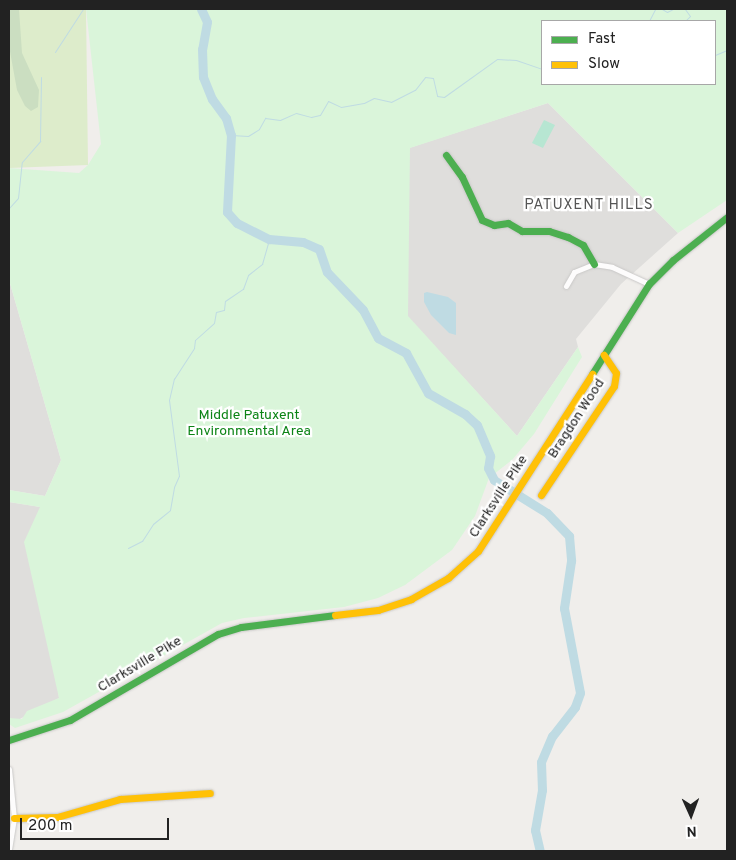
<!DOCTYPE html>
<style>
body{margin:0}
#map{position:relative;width:736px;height:860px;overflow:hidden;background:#f0eeeb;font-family:Overpass,sans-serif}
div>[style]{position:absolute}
.residential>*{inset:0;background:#dfdedc}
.grass>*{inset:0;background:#ddeccb}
.forest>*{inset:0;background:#cbdec1}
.park>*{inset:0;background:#daf5da}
.pitch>*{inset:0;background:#b7e6d2}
.water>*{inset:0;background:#bfdbe3}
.stream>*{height:1px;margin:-0.5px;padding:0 0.5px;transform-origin:0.5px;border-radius:0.5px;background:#bfdbe3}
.river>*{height:9px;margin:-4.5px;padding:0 4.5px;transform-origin:4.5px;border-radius:4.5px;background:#bfdbe3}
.roads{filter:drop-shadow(0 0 1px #c9c8c7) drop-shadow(0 0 1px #c9c8c7)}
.street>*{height:5px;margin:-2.5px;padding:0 2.5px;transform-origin:2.5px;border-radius:2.5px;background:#fdfcfc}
.fast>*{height:7px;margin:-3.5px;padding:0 3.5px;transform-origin:3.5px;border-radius:3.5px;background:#4caf50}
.slow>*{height:7px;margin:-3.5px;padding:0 3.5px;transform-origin:3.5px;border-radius:3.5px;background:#ffc107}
span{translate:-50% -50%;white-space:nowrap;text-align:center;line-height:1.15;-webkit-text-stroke:4.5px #fff;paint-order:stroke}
.park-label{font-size:14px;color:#0c8416}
.street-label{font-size:14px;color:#222}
.neighbourhood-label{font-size:15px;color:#555;letter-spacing:1px}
.frame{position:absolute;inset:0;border:10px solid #222;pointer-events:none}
.legend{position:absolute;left:541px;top:20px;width:175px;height:65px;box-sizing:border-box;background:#fff;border:1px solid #a7a7a7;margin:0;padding:6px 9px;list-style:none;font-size:15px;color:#222}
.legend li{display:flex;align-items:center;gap:10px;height:25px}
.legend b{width:25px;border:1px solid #a7a7a7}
.north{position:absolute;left:666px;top:790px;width:50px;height:50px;-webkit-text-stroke:4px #fff;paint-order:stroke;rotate:178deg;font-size:14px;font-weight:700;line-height:20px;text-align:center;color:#222}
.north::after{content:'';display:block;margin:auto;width:18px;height:22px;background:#222;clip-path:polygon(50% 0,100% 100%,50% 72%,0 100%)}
.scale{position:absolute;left:20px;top:818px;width:149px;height:22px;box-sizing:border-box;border:2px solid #222;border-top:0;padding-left:6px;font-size:15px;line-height:18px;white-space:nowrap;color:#222;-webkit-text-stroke:4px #fff;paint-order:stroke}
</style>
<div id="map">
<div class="residential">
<i style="clip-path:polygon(548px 103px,678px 233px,621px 284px,576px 339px,578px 347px,517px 436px,407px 316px,409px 148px)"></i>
<i style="clip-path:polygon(9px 280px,61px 460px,45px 496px,9px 490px)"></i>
<i style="clip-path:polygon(9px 502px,40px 507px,59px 698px,16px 721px,9px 718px)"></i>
</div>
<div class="grass">
<i style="clip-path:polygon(9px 9px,86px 9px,88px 165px,9px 168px)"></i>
</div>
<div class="forest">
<i style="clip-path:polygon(9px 9px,19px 9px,22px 53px,39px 90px,38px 107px,31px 111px,25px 106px,17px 90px,9px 46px)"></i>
</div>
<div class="park">
<i style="clip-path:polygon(evenodd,86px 9px,727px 9px,727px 200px,678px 233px,548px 103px,410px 148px,408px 316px,517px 436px,578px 347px,582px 357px,534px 434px,512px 460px,489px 478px,475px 516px,452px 550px,405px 585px,378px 598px,344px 607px,244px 618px,222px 623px,63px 712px,15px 728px,9px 724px,9px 718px,22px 719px,27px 711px,59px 698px,24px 542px,40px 507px,9px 502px,9px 490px,45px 496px,61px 460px,9px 280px,9px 168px,79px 173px,88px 165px,101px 144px,86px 9px,542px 21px,715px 21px,715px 84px,542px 84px,542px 21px)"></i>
</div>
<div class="pitch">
<i style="clip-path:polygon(544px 120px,555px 125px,543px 148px,532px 143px)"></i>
</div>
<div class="water">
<i style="clip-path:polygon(427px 292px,448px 297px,456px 303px,456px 335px,449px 333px,431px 315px,424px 302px,424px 293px)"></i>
</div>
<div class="stream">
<i style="left:100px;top:9px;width:2px"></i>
<i style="left:662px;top:9px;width:6px;rotate:31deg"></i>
<i style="left:667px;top:12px;width:7px;rotate:-27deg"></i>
<i style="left:649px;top:21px;width:13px;rotate:-63deg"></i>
<i style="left:685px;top:21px;width:7px;rotate:-45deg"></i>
<i style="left:690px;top:16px;width:9px;rotate:-126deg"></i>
<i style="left:55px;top:52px;width:51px;rotate:-56.9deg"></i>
<i style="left:715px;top:55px;width:13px;rotate:-23deg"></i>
<i style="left:231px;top:135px;width:17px;rotate:3deg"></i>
<i style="left:248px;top:136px;width:13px;rotate:-32deg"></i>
<i style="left:259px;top:129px;width:13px;rotate:-61deg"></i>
<i style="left:265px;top:118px;width:15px;rotate:8deg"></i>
<i style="left:280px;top:120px;width:17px;rotate:-24deg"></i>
<i style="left:296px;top:113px;width:16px;rotate:15deg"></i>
<i style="left:311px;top:117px;width:9px;rotate:-13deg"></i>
<i style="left:320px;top:115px;width:16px;rotate:-60deg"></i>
<i style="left:328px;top:101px;width:14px;rotate:25deg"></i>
<i style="left:341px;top:107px;width:23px;rotate:-10deg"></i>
<i style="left:364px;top:103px;width:11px;rotate:-27deg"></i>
<i style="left:374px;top:98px;width:17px;rotate:13deg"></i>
<i style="left:391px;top:102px;width:27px;rotate:-27deg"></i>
<i style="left:415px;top:90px;width:16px;rotate:-52deg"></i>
<i style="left:425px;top:77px;width:8px;rotate:7deg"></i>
<i style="left:433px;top:78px;width:18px;rotate:77deg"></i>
<i style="left:437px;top:96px;width:7px;rotate:8deg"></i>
<i style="left:444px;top:97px;width:65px;rotate:-35.6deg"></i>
<i style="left:497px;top:59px;width:19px;rotate:3deg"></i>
<i style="left:516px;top:60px;width:28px;rotate:19deg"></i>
<i style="left:9px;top:208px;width:13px;rotate:-48deg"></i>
<i style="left:18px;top:198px;width:36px;rotate:-84deg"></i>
<i style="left:22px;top:162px;width:28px;rotate:-49deg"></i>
<i style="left:40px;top:141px;width:64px;rotate:-89.1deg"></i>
<i style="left:128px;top:548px;width:16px;rotate:-27deg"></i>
<i style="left:142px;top:541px;width:20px;rotate:-57deg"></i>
<i style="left:153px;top:524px;width:22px;rotate:-39deg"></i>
<i style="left:170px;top:510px;width:23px;rotate:-80deg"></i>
<i style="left:174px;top:487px;width:12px;rotate:-66deg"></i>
<i style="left:179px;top:476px;width:77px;rotate:-97.5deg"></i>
<i style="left:169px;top:400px;width:22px;rotate:-77deg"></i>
<i style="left:174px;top:379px;width:37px;rotate:-57deg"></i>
<i style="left:194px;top:348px;width:8px;rotate:-83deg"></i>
<i style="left:195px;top:340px;width:25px;rotate:-42deg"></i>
<i style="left:214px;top:323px;width:11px;rotate:-80deg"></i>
<i style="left:216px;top:312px;width:8px;rotate:-14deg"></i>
<i style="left:224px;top:310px;width:9px;rotate:-84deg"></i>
<i style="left:225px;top:301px;width:22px;rotate:-34deg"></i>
<i style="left:243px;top:289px;width:15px;rotate:-70deg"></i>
<i style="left:248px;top:275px;width:18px;rotate:-38deg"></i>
<i style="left:262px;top:264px;width:26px;rotate:-74deg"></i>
</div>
<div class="river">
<i style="left:201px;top:9px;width:14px;rotate:65deg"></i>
<i style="left:207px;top:22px;width:27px;rotate:100deg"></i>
<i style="left:202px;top:49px;width:28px;rotate:88deg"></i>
<i style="left:203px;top:77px;width:24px;rotate:68deg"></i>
<i style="left:212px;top:99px;width:24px;rotate:54deg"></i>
<i style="left:226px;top:118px;width:18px;rotate:74deg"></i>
<i style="left:231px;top:135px;width:77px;rotate:93deg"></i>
<i style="left:227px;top:212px;width:15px;rotate:48deg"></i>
<i style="left:237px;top:223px;width:36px;rotate:27deg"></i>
<i style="left:269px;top:239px;width:34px;rotate:5deg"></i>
<i style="left:303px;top:242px;width:17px;rotate:24deg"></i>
<i style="left:319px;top:249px;width:24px;rotate:71deg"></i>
<i style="left:327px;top:272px;width:52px;rotate:46.5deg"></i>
<i style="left:363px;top:310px;width:32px;rotate:62deg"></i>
<i style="left:378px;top:338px;width:32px;rotate:28deg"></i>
<i style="left:406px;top:353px;width:46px;rotate:61.2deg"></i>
<i style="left:428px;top:393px;width:43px;rotate:29.6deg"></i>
<i style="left:465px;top:414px;width:16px;rotate:43deg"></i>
<i style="left:477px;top:425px;width:34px;rotate:67deg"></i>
<i style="left:490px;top:456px;width:12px;rotate:99deg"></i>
<i style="left:488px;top:468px;width:13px;rotate:63deg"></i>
<i style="left:494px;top:480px;width:62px;rotate:31.9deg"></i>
<i style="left:547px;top:513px;width:32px;rotate:46deg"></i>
<i style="left:569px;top:536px;width:25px;rotate:85deg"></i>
<i style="left:571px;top:561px;width:48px;rotate:98.5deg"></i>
<i style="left:564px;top:608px;width:86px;rotate:79.3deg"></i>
<i style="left:580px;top:693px;width:15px;rotate:110deg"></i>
<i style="left:575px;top:707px;width:37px;rotate:128deg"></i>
<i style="left:552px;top:736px;width:28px;rotate:113deg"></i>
<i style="left:541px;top:762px;width:28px;rotate:88deg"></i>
<i style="left:542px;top:790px;width:41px;rotate:99.9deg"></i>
<i style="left:535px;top:830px;width:22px;rotate:77deg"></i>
</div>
<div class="roads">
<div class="street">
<i style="left:566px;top:286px;width:16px;rotate:-60deg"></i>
<i style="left:574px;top:272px;width:22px;rotate:-22deg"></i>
<i style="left:594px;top:264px;width:18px;rotate:9deg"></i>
<i style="left:612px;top:267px;width:41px;rotate:24.7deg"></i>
<i style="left:9px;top:769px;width:49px;rotate:84.2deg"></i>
<i style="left:14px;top:818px;width:31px;rotate:99deg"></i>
</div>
<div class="fast">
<i style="left:446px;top:155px;width:27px;rotate:54deg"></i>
<i style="left:462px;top:177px;width:47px;rotate:65.1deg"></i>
<i style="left:482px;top:220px;width:13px;rotate:23deg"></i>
<i style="left:494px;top:225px;width:14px;rotate:-8deg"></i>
<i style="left:508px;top:223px;width:16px;rotate:30deg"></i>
<i style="left:522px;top:231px;width:27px"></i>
<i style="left:549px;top:231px;width:20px;rotate:18deg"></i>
<i style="left:568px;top:237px;width:17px;rotate:28deg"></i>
<i style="left:583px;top:245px;width:22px;rotate:60deg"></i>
<i style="left:592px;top:374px;width:107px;rotate:-57.7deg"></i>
<i style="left:649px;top:284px;width:34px;rotate:-45deg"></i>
<i style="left:673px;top:260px;width:69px;rotate:-38.5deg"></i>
<i style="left:9px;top:740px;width:64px;rotate:-18.2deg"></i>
<i style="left:70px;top:720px;width:171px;rotate:-30.2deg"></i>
<i style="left:218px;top:634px;width:24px;rotate:-17deg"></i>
<i style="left:241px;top:627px;width:95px;rotate:-7.3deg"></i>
</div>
<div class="slow">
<i style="left:541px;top:495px;width:131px;rotate:-56.2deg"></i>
<i style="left:614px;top:386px;width:13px;rotate:-81deg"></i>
<i style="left:616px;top:373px;width:22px;rotate:-124deg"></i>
<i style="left:335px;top:615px;width:43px;rotate:-6.6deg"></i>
<i style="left:378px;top:610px;width:35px;rotate:-18deg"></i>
<i style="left:411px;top:599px;width:43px;rotate:-29.6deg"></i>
<i style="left:448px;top:578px;width:40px;rotate:-42deg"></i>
<i style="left:478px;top:551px;width:211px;rotate:-57.2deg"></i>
<i style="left:14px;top:818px;width:43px;rotate:-1.3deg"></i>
<i style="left:57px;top:817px;width:66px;rotate:-15.9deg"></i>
<i style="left:120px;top:799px;width:90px;rotate:-3.8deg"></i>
</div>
</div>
<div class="park-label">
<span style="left:249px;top:424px">Middle Patuxent<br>Environmental Area</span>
</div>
<div class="street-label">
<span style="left:577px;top:419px;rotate:-57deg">Bragdon Wood</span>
<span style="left:499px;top:497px;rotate:-57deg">Clarksville Pike</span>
<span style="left:140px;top:665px;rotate:-31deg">Clarksville Pike</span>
</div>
<div class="neighbourhood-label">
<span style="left:589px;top:206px">PATUXENT HILLS</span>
</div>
<div class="frame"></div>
<ul class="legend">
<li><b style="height:6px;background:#4caf50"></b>Fast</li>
<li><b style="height:6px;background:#ffc107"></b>Slow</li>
</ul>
<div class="north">N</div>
<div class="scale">200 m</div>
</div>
